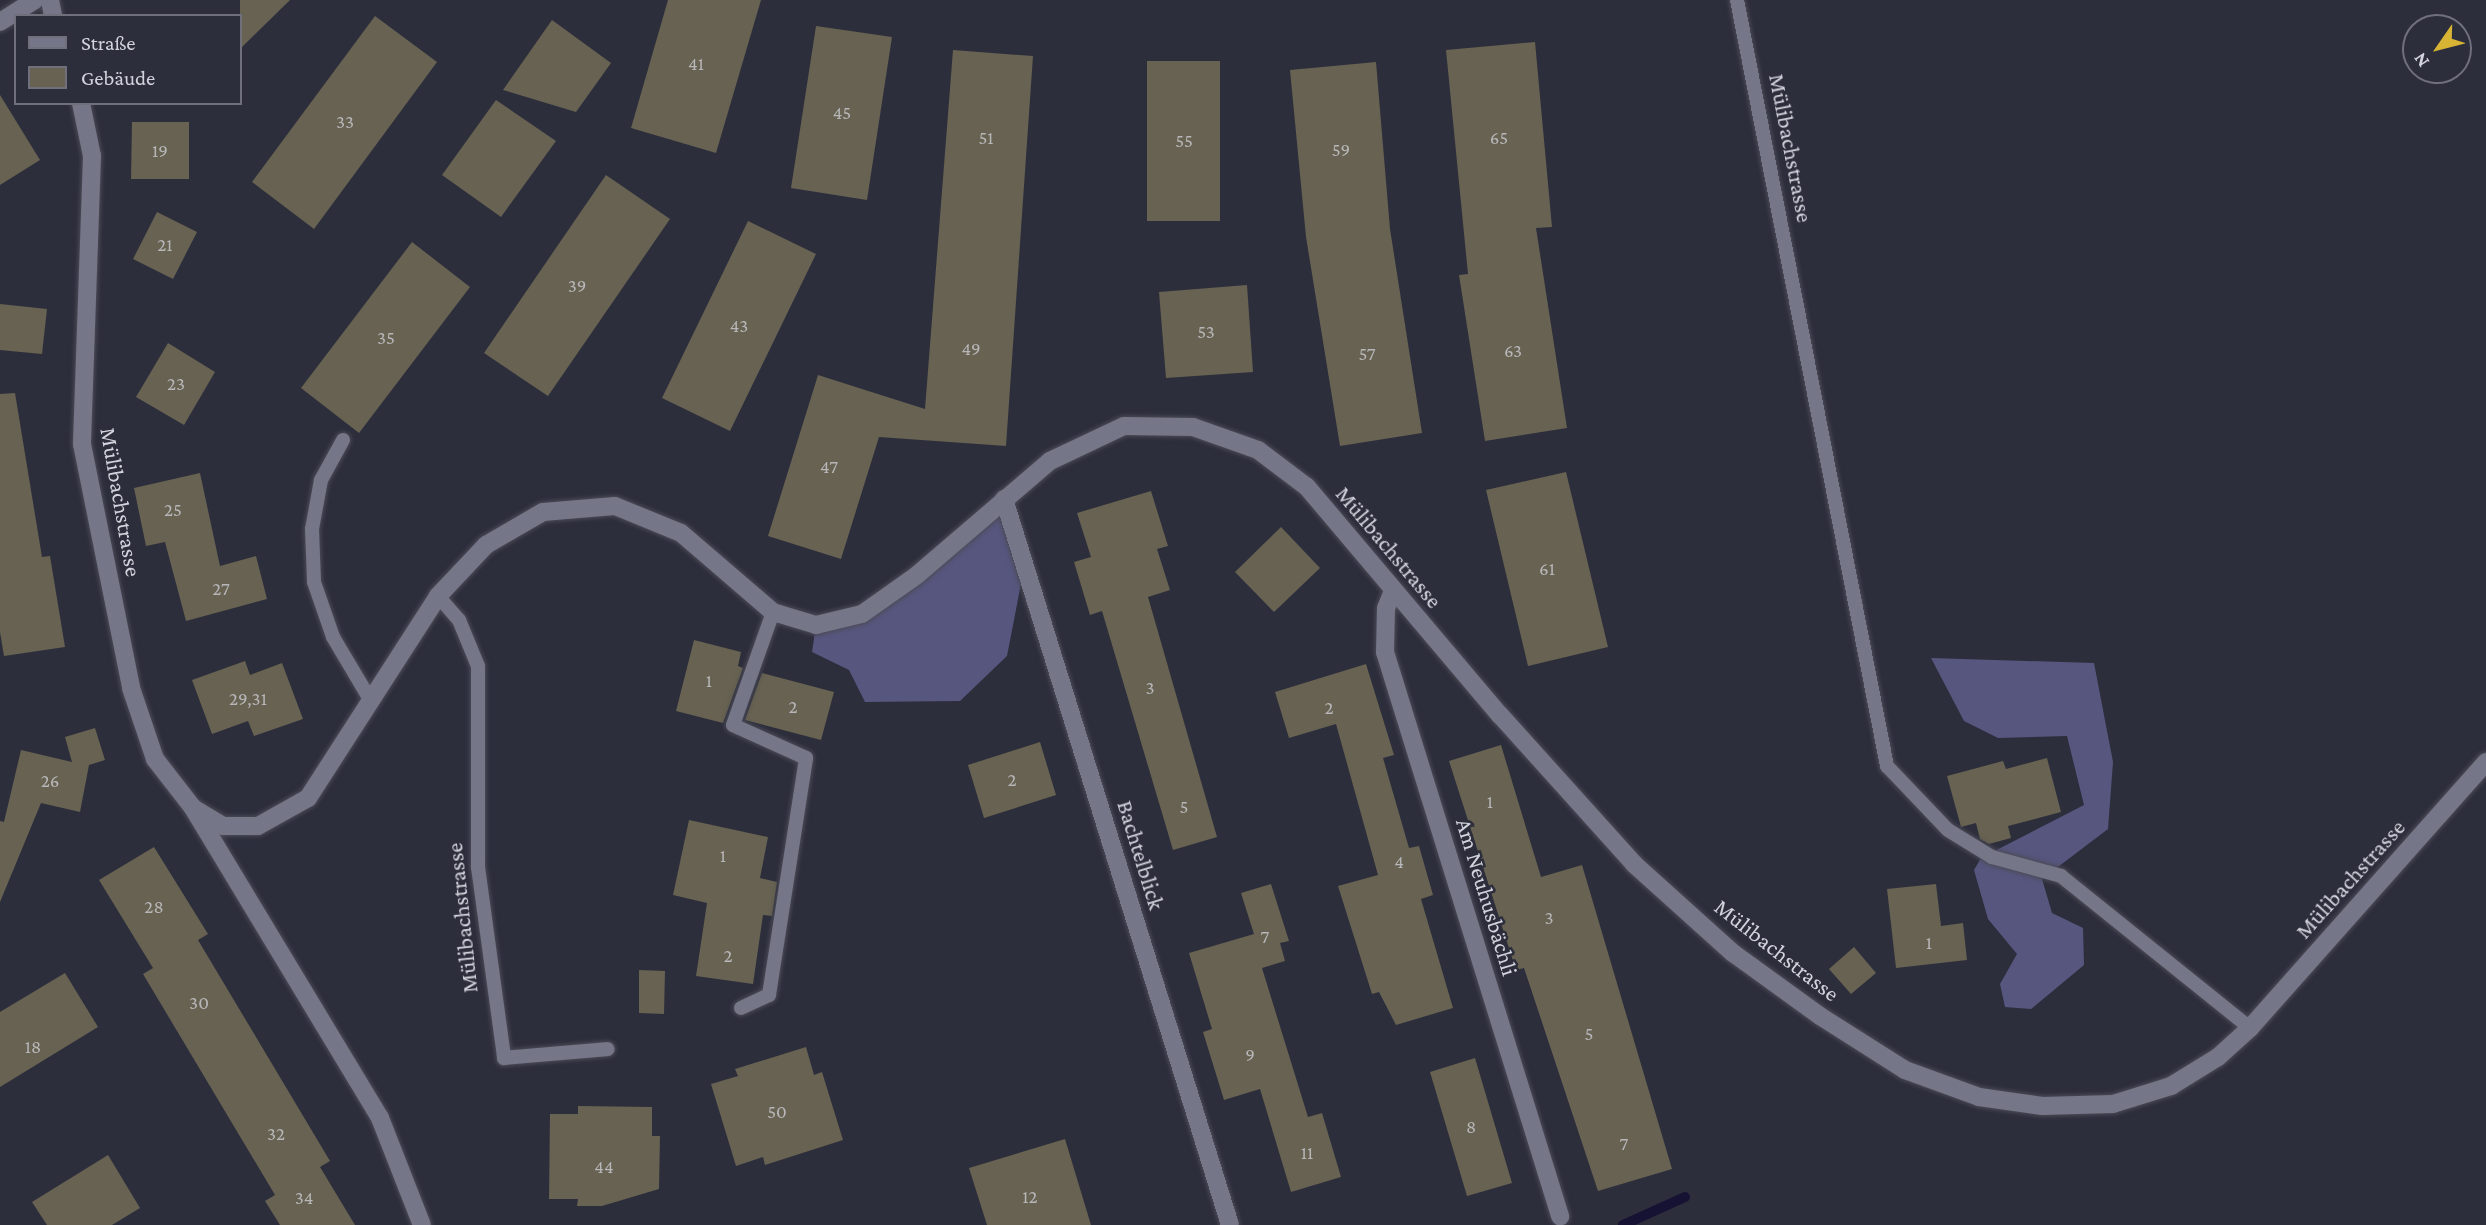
<!DOCTYPE html>
<meta charset="utf-8">
<style>
body{margin:0}
#map{position:relative;width:2486px;height:1225px;overflow:hidden;background:#2d2e3c;font-family:"Crimson Pro",serif}
div>[style]{position:absolute}
.forest>*{inset:0;background:#57567e}
.stream>*{height:10px;margin:-5px;padding:0 5px;transform-origin:5px;border-radius:5px;background:#151233}
.building>*{inset:0;background:#676251}
.roads{filter:drop-shadow(0 0 2px #4b4b57) drop-shadow(0 0 2px #4b4b57)}
.service>*{height:14px;margin:-7px;padding:0 7px;transform-origin:7px;border-radius:7px;background:#757687}
.minor>*{height:18px;margin:-9px;padding:0 9px;transform-origin:9px;border-radius:9px;background:#757687}
span{translate:-50% -50%;white-space:nowrap;text-align:center;line-height:1.15;-webkit-text-stroke:5px #2d2e3c;paint-order:stroke}
.number-label{font-size:19px;color:#b7b7b9}
.number-label span{-webkit-text-stroke-width:0}
.street-label{font-size:23px;color:#d2d3dc}
.legend{position:absolute;left:14px;top:14px;width:228px;height:91px;box-sizing:border-box;background:#2d2e3c;border:2px solid #6f707c;margin:0;padding:9px 12px;list-style:none;font-size:21px;color:#d2d3dc}
.legend li{display:flex;align-items:center;gap:14px;height:35px}
.legend b{width:35px;border:2px solid #6f707c}
.north{position:absolute;left:2402px;top:14px;width:70px;height:70px;box-sizing:border-box;background:#2d2e3c;border:2px solid #6f707c;border-radius:50%;rotate:235deg;font-size:19px;font-weight:700;line-height:28px;text-align:center;color:#d2d3dc}
.north::after{content:'';display:block;margin:auto;width:24px;height:32px;background:#d7b434;clip-path:polygon(50% 0,100% 100%,50% 72%,0 100%)}
</style>
<div id="map">
<div class="forest">
<i style="clip-path:polygon(996px 506px,1026px 558px,1007px 656px,960px 701px,865px 702px,849px 670px,812px 652px,816px 625px,862px 614px)"></i>
<i style="clip-path:polygon(1931px 658px,2094px 663px,2113px 762px,2108px 829px,2042px 879px,2052px 913px,2083px 928px,2084px 965px,2031px 1009px,2005px 1007px,2000px 984px,2017px 954px,1988px 919px,1974px 870px,1981px 858px,2084px 805px,2067px 736px,1998px 738px,1964px 721px)"></i>
</div>
<div class="stream">
<i style="left:1623px;top:1225px;width:68px;rotate:-24.3deg"></i>
</div>
<div class="building">
<i style="clip-path:polygon(240px 0,290px 0,240px 49px)"></i>
<i style="clip-path:polygon(668px 0,761px 0,716px 153px,631px 128px)"></i>
<i style="clip-path:polygon(375px 16px,437px 62px,314px 229px,252px 182px)"></i>
<i style="clip-path:polygon(552px 20px,611px 63px,576px 112px,503px 90px)"></i>
<i style="clip-path:polygon(816px 26px,892px 37px,867px 200px,791px 188px)"></i>
<i style="clip-path:polygon(1535px 42px,1552px 227px,1536px 228px,1567px 428px,1485px 441px,1459px 275px,1468px 274px,1446px 50px)"></i>
<i style="clip-path:polygon(953px 50px,1033px 56px,1006px 446px,879px 437px,841px 559px,768px 536px,818px 375px,925px 409px)"></i>
<i style="clip-path:polygon(1147px 61px,1220px 61px,1220px 221px,1147px 221px)"></i>
<i style="clip-path:polygon(1376px 62px,1390px 229px,1422px 433px,1340px 446px,1306px 237px,1290px 70px)"></i>
<i style="clip-path:polygon(0 95px,40px 160px,0 185px)"></i>
<i style="clip-path:polygon(496px 100px,556px 141px,501px 217px,442px 175px)"></i>
<i style="clip-path:polygon(132px 122px,189px 122px,189px 179px,131px 179px)"></i>
<i style="clip-path:polygon(606px 175px,670px 219px,548px 396px,484px 353px)"></i>
<i style="clip-path:polygon(157px 212px,197px 232px,173px 279px,133px 259px)"></i>
<i style="clip-path:polygon(748px 221px,816px 254px,730px 431px,662px 398px)"></i>
<i style="clip-path:polygon(412px 242px,470px 287px,359px 433px,301px 388px)"></i>
<i style="clip-path:polygon(1247px 285px,1253px 372px,1166px 378px,1159px 292px)"></i>
<i style="clip-path:polygon(0 304px,47px 309px,42px 354px,0 350px)"></i>
<i style="clip-path:polygon(168px 343px,215px 372px,184px 425px,136px 397px)"></i>
<i style="clip-path:polygon(15px 393px,42px 557px,50px 556px,65px 647px,4px 656px,0 632px,0 394px)"></i>
<i style="clip-path:polygon(1566px 472px,1608px 647px,1528px 666px,1486px 490px)"></i>
<i style="clip-path:polygon(200px 473px,220px 566px,256px 556px,267px 599px,186px 621px,165px 542px,146px 546px,134px 488px)"></i>
<i style="clip-path:polygon(1151px 491px,1168px 546px,1157px 549px,1170px 590px,1148px 597px,1217px 837px,1173px 850px,1102px 611px,1090px 615px,1074px 562px,1091px 557px,1077px 513px)"></i>
<i style="clip-path:polygon(1281px 527px,1320px 568px,1274px 612px,1235px 572px)"></i>
<i style="clip-path:polygon(694px 640px,741px 652px,738px 666px,743px 668px,723px 723px,676px 711px)"></i>
<i style="clip-path:polygon(245px 661px,250px 675px,282px 663px,303px 719px,254px 736px,248px 721px,212px 734px,192px 680px)"></i>
<i style="clip-path:polygon(1366px 664px,1394px 755px,1383px 758px,1409px 848px,1419px 846px,1433px 895px,1421px 899px,1453px 1008px,1396px 1025px,1379px 992px,1372px 994px,1338px 886px,1378px 875px,1336px 724px,1289px 738px,1275px 692px)"></i>
<i style="clip-path:polygon(762px 673px,834px 692px,821px 740px,745px 720px)"></i>
<i style="clip-path:polygon(95px 728px,105px 760px,89px 765px,80px 812px,41px 803px,0 902px,0 821px,4px 822px,21px 750px,72px 762px,65px 737px)"></i>
<i style="clip-path:polygon(1040px 742px,1056px 795px,984px 818px,968px 765px)"></i>
<i style="clip-path:polygon(1501px 745px,1541px 877px,1582px 865px,1672px 1169px,1598px 1191px,1524px 968px,1516px 970px,1449px 761px)"></i>
<i style="clip-path:polygon(2047px 758px,2061px 812px,2008px 826px,2011px 838px,1989px 844px,1980px 839px,1976px 823px,1961px 827px,1947px 776px,2003px 761px,2006px 769px)"></i>
<i style="clip-path:polygon(689px 820px,768px 837px,760px 878px,777px 882px,772px 916px,763px 915px,753px 984px,696px 976px,707px 903px,673px 895px)"></i>
<i style="clip-path:polygon(154px 847px,208px 934px,198px 940px,330px 1161px,320px 1167px,355px 1225px,280px 1225px,265px 1201px,275px 1195px,143px 974px,153px 968px,99px 880px)"></i>
<i style="clip-path:polygon(1271px 884px,1289px 941px,1280px 943px,1285px 961px,1262px 968px,1308px 1117px,1322px 1113px,1341px 1177px,1291px 1192px,1260px 1089px,1224px 1100px,1203px 1032px,1212px 1029px,1189px 953px,1254px 934px,1241px 893px)"></i>
<i style="clip-path:polygon(1936px 884px,1941px 926px,1963px 923px,1967px 960px,1896px 968px,1887px 889px)"></i>
<i style="clip-path:polygon(1854px 947px,1876px 973px,1851px 994px,1829px 969px)"></i>
<i style="clip-path:polygon(639px 970px,665px 971px,664px 1014px,639px 1013px)"></i>
<i style="clip-path:polygon(65px 973px,98px 1027px,0 1087px,0 1012px)"></i>
<i style="clip-path:polygon(806px 1047px,814px 1075px,822px 1072px,843px 1140px,765px 1165px,763px 1157px,736px 1166px,711px 1084px,738px 1076px,735px 1069px)"></i>
<i style="clip-path:polygon(1475px 1058px,1512px 1183px,1467px 1196px,1430px 1072px)"></i>
<i style="clip-path:polygon(578px 1106px,652px 1107px,652px 1136px,660px 1136px,659px 1189px,602px 1206px,577px 1206px,578px 1199px,549px 1199px,550px 1114px,578px 1114px)"></i>
<i style="clip-path:polygon(1065px 1139px,1091px 1225px,987px 1225px,969px 1168px)"></i>
<i style="clip-path:polygon(108px 1155px,140px 1208px,112px 1225px,47px 1225px,32px 1202px)"></i>
</div>
<div class="roads">
<div class="service">
<i style="left:1737px;top:0;width:781px;rotate:78.92deg"></i>
<i style="left:1887px;top:766px;width:88px;rotate:46.4deg"></i>
<i style="left:1948px;top:830px;width:52px;rotate:31.5deg"></i>
<i style="left:1992px;top:857px;width:72px;rotate:15.4deg"></i>
<i style="left:2061px;top:876px;width:243px;rotate:38.8deg"></i>
<i style="left:343px;top:440px;width:46px;rotate:118.8deg"></i>
<i style="left:321px;top:480px;width:50px;rotate:100.4deg"></i>
<i style="left:312px;top:529px;width:53px;rotate:87.8deg"></i>
<i style="left:314px;top:582px;width:58px;rotate:70.9deg"></i>
<i style="left:333px;top:637px;width:74px;rotate:59.3deg"></i>
<i style="left:438px;top:596px;width:32px;rotate:49deg"></i>
<i style="left:459px;top:620px;width:50px;rotate:67.6deg"></i>
<i style="left:478px;top:666px;width:201px;rotate:90deg"></i>
<i style="left:478px;top:867px;width:193px;rotate:82.2deg"></i>
<i style="left:504px;top:1058px;width:104px;rotate:-4.9deg"></i>
<i style="left:741px;top:1008px;width:31px;rotate:-25deg"></i>
<i style="left:769px;top:995px;width:240px;rotate:-81.1deg"></i>
<i style="left:806px;top:758px;width:80px;rotate:-155.7deg"></i>
<i style="left:733px;top:725px;width:120px;rotate:-70.5deg"></i>
</div>
<div class="minor">
<i style="left:50px;top:0;width:16px;rotate:79deg"></i>
<i style="left:0;top:22px;width:41px;rotate:-32.2deg"></i>
<i style="left:81px;top:103px;width:54px;rotate:78.3deg"></i>
<i style="left:92px;top:156px;width:288px;rotate:92deg"></i>
<i style="left:82px;top:444px;width:249px;rotate:78.6deg"></i>
<i style="left:131px;top:688px;width:75px;rotate:71.3deg"></i>
<i style="left:155px;top:759px;width:62px;rotate:52.2deg"></i>
<i style="left:193px;top:808px;width:362px;rotate:58.9deg"></i>
<i style="left:380px;top:1118px;width:115px;rotate:68.6deg"></i>
<i style="left:1004px;top:499px;width:760px;rotate:72.71deg"></i>
<i style="left:1393px;top:591px;width:18px;rotate:112deg"></i>
<i style="left:1386px;top:608px;width:44px;rotate:91.3deg"></i>
<i style="left:1385px;top:652px;width:591px;rotate:72.76deg"></i>
<i style="left:193px;top:808px;width:35px;rotate:31deg"></i>
<i style="left:223px;top:826px;width:35px"></i>
<i style="left:258px;top:826px;width:57px;rotate:-29.2deg"></i>
<i style="left:308px;top:798px;width:240px;rotate:-57.2deg"></i>
<i style="left:438px;top:596px;width:70px;rotate:-46.7deg"></i>
<i style="left:486px;top:545px;width:66px;rotate:-30.1deg"></i>
<i style="left:543px;top:512px;width:72px;rotate:-4.8deg"></i>
<i style="left:615px;top:506px;width:71px;rotate:22.2deg"></i>
<i style="left:681px;top:533px;width:121px;rotate:40.7deg"></i>
<i style="left:773px;top:612px;width:45px;rotate:16.8deg"></i>
<i style="left:816px;top:625px;width:47px;rotate:-13.4deg"></i>
<i style="left:862px;top:614px;width:67px;rotate:-35.3deg"></i>
<i style="left:917px;top:575px;width:175px;rotate:-40.6deg"></i>
<i style="left:1050px;top:461px;width:82px;rotate:-25.3deg"></i>
<i style="left:1124px;top:426px;width:69px;rotate:0.8deg"></i>
<i style="left:1193px;top:427px;width:69px;rotate:19.5deg"></i>
<i style="left:1258px;top:450px;width:61px;rotate:37.1deg"></i>
<i style="left:1307px;top:487px;width:299px;rotate:49.8deg"></i>
<i style="left:1500px;top:715px;width:200px;rotate:48deg"></i>
<i style="left:1634px;top:864px;width:133px;rotate:42deg"></i>
<i style="left:1733px;top:953px;width:107px;rotate:35.9deg"></i>
<i style="left:1820px;top:1016px;width:101px;rotate:32.4deg"></i>
<i style="left:1905px;top:1070px;width:79px;rotate:20deg"></i>
<i style="left:1979px;top:1097px;width:64px;rotate:8.1deg"></i>
<i style="left:2042px;top:1106px;width:71px;rotate:-1.6deg"></i>
<i style="left:2113px;top:1104px;width:61px;rotate:-17.2deg"></i>
<i style="left:2171px;top:1086px;width:55px;rotate:-31.7deg"></i>
<i style="left:2218px;top:1057px;width:43px;rotate:-42.2deg"></i>
<i style="left:2250px;top:1028px;width:356px;rotate:-48.4deg"></i>
</div>
</div>
<div class="number-label">
<span style="left:696px;top:64px">41</span>
<span style="left:842px;top:113px">45</span>
<span style="left:345px;top:122px">33</span>
<span style="left:986px;top:138px">51</span>
<span style="left:1499px;top:138px">65</span>
<span style="left:1184px;top:141px">55</span>
<span style="left:1341px;top:150px">59</span>
<span style="left:160px;top:151px">19</span>
<span style="left:165px;top:245px">21</span>
<span style="left:577px;top:286px">39</span>
<span style="left:739px;top:326px">43</span>
<span style="left:1206px;top:332px">53</span>
<span style="left:386px;top:338px">35</span>
<span style="left:971px;top:349px">49</span>
<span style="left:1513px;top:351px">63</span>
<span style="left:1367px;top:354px">57</span>
<span style="left:176px;top:384px">23</span>
<span style="left:829px;top:467px">47</span>
<span style="left:173px;top:510px">25</span>
<span style="left:1547px;top:569px">61</span>
<span style="left:221px;top:589px">27</span>
<span style="left:709px;top:681px">1</span>
<span style="left:1150px;top:688px">3</span>
<span style="left:248px;top:699px">29,31</span>
<span style="left:793px;top:707px">2</span>
<span style="left:1329px;top:708px">2</span>
<span style="left:1012px;top:780px">2</span>
<span style="left:50px;top:781px">26</span>
<span style="left:1490px;top:802px">1</span>
<span style="left:1184px;top:807px">5</span>
<span style="left:723px;top:856px">1</span>
<span style="left:1399px;top:862px">4</span>
<span style="left:154px;top:907px">28</span>
<span style="left:1549px;top:918px">3</span>
<span style="left:1265px;top:937px">7</span>
<span style="left:1929px;top:943px">1</span>
<span style="left:728px;top:956px">2</span>
<span style="left:199px;top:1003px">30</span>
<span style="left:1589px;top:1034px">5</span>
<span style="left:33px;top:1047px">18</span>
<span style="left:1250px;top:1055px">9</span>
<span style="left:777px;top:1112px">50</span>
<span style="left:1471px;top:1127px">8</span>
<span style="left:276px;top:1134px">32</span>
<span style="left:1624px;top:1144px">7</span>
<span style="left:1307px;top:1153px">11</span>
<span style="left:604px;top:1167px">44</span>
<span style="left:1030px;top:1197px">12</span>
<span style="left:304px;top:1198px">34</span>
</div>
<div class="street-label">
<span style="left:1791px;top:148px;rotate:79deg">Mülibachstrasse</span>
<span style="left:121px;top:502px;rotate:80deg">Mülibachstrasse</span>
<span style="left:1389px;top:547px;rotate:50deg">Mülibachstrasse</span>
<span style="left:1141px;top:855px;rotate:73deg">Bachtelblick</span>
<span style="left:2350px;top:879px;rotate:-48deg">Mülibachstrasse</span>
<span style="left:1487px;top:897px;rotate:73deg">Am Neuhusbächli</span>
<span style="left:462px;top:918px;rotate:-96deg">Mülibachstrasse</span>
<span style="left:1777px;top:950px;rotate:38deg">Mülibachstrasse</span>
</div>
<ul class="legend">
<li><b style="height:9px;background:#757687"></b>Straße</li>
<li><b style="height:19px;background:#676251"></b>Gebäude</li>
</ul>
<div class="north">N</div>
</div>
